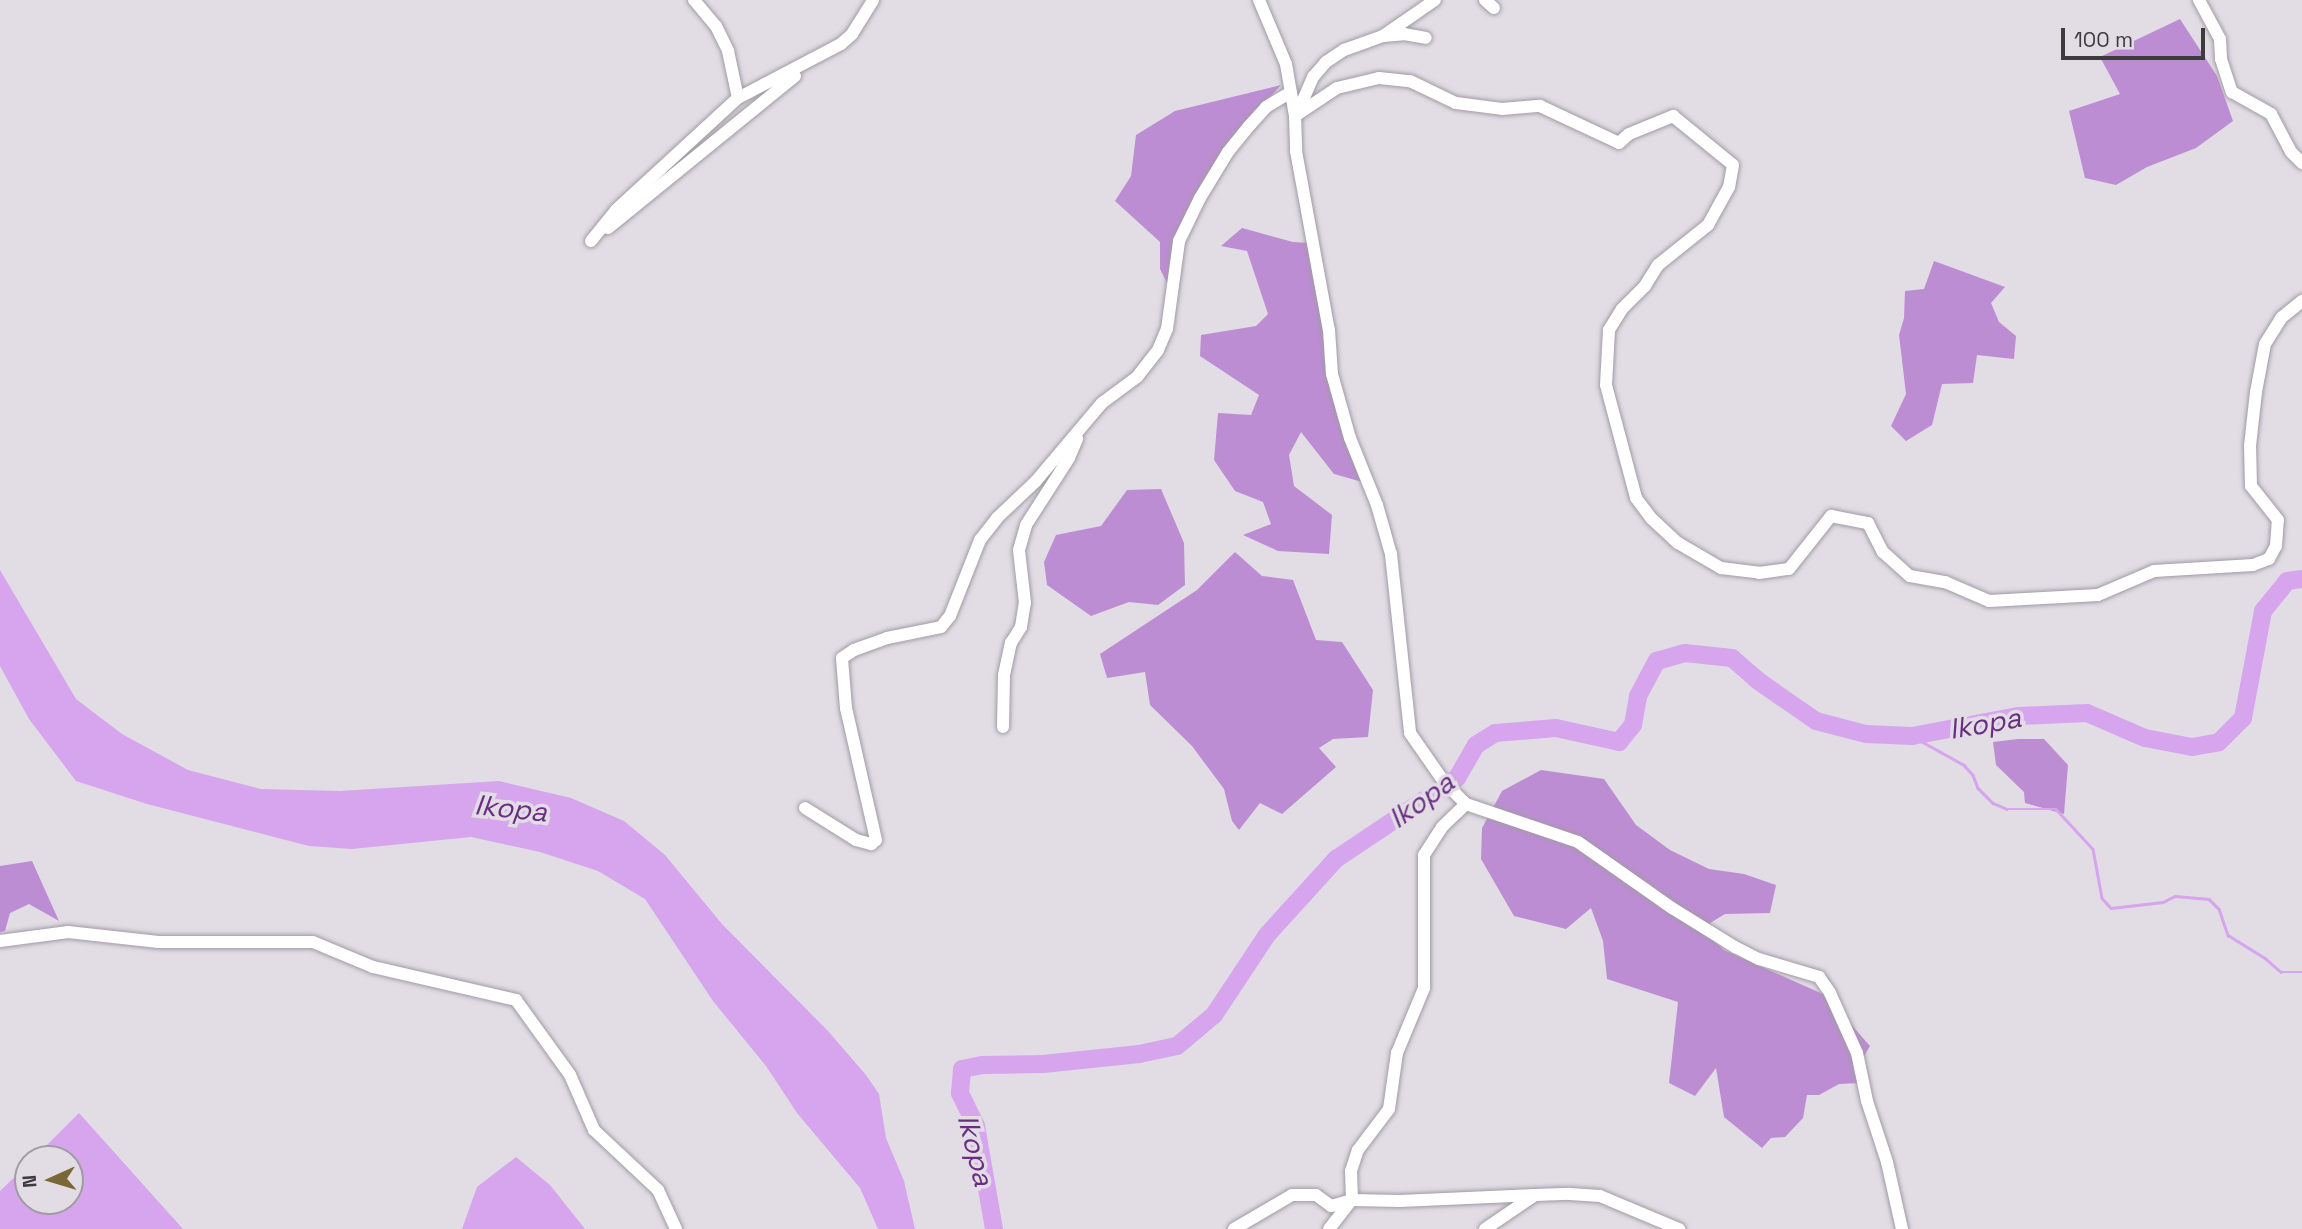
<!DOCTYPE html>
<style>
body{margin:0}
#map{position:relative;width:2302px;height:1229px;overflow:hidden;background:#e2dce5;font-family:"Space Grotesk",sans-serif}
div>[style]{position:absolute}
.forest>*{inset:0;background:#bd8dd4}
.water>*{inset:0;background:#d6a5ed}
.stream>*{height:2.5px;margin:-1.25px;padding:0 1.25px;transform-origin:1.25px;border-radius:1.25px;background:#d6a5ed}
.river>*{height:18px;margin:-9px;padding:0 9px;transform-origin:9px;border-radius:9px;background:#d6a5ed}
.roads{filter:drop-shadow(0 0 2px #a19ba4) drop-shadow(0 0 2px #a19ba4)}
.minor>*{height:12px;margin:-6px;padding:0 6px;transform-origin:6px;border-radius:6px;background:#fff}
span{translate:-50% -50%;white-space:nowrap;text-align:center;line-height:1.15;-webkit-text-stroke:7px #e2dce5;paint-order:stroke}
.water-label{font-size:28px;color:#692d81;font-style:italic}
.north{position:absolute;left:14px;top:1145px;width:70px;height:70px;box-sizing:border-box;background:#e2dce5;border:2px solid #a09ca3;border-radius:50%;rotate:266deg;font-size:19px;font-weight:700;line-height:28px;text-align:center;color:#3e3b3f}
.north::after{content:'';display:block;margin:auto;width:24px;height:32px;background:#796735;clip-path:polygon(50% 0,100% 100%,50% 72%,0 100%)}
.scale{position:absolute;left:2061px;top:28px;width:144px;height:32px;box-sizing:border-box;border:4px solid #3e3b3f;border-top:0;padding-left:9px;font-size:21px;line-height:24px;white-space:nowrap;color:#3e3b3f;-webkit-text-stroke:5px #e2dce5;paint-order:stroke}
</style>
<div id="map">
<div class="forest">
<i style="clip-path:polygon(2180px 19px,2217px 76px,2233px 121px,2196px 148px,2147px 167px,2116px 185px,2085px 178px,2069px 111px,2120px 94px,2100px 57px)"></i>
<i style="clip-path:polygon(1281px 85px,1257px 111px,1190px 220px,1169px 287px,1160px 269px,1160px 242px,1115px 201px,1131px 176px,1136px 135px,1175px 111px)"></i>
<i style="clip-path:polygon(1242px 228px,1293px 242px,1311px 243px,1324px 311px,1324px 357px,1341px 415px,1366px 483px,1334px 474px,1301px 432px,1289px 455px,1294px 486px,1332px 515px,1329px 554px,1278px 551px,1243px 535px,1271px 524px,1263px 502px,1235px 491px,1214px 460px,1218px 413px,1251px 415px,1259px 395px,1200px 356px,1201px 335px,1256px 326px,1268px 314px,1247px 251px,1221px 246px)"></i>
<i style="clip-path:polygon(1934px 261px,2005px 287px,1991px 303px,1999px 322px,2016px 336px,2014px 359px,1977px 355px,1973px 383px,1942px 384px,1932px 425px,1906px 441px,1891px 426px,1906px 394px,1899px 335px,1904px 318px,1905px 291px,1924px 289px)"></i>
<i style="clip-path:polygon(1161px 489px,1184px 543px,1185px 585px,1158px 605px,1129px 602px,1091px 616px,1047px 585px,1044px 562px,1056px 535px,1101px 526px,1127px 490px)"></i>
<i style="clip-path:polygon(1235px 552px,1262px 576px,1293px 580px,1316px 640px,1342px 642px,1373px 690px,1368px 737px,1333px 739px,1319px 748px,1336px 767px,1282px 814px,1260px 803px,1239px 830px,1232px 821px,1224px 789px,1192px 746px,1150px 705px,1145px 672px,1107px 678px,1100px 654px,1197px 590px)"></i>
<i style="clip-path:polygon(2018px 739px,2044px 739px,2068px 765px,2064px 814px,2025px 803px,2024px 792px,1996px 765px,1993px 742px)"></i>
<i style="clip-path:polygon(1541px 770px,1604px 779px,1636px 825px,1670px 850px,1709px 869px,1744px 874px,1776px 885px,1770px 913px,1725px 914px,1700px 929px,1724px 950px,1825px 995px,1870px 1046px,1859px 1065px,1859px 1083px,1839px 1084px,1819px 1095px,1807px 1095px,1803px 1118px,1785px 1137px,1771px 1138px,1762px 1148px,1724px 1117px,1716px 1068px,1695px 1096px,1669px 1083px,1678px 1002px,1607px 979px,1603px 941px,1591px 908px,1566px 929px,1514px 916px,1481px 859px,1482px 828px,1502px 791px)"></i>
<i style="clip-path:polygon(32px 861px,59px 921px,29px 904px,10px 913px,5px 931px,0 932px,0 866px)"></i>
</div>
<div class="water">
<i style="clip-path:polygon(0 570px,76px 699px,122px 734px,188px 770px,261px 789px,340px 791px,499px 781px,571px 798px,624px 821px,665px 855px,722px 924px,828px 1031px,866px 1075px,879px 1094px,886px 1138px,904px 1181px,915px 1229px,878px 1229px,860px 1188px,797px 1113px,766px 1066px,713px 1001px,645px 899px,598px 871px,540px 852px,471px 837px,352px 849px,309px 846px,147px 804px,76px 781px,29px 719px,0 666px)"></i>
<i style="clip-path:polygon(79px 1113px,183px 1229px,0 1229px,0 1191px,28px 1164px,28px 1201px,70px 1201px,70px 1159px,33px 1159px)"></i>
<i style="clip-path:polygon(516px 1157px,550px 1185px,585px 1229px,462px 1229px,477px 1187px)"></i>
</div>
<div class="stream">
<i style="left:1912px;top:736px;width:60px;rotate:29.1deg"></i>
<i style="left:1964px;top:765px;width:13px;rotate:48deg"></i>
<i style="left:1973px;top:775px;width:14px;rotate:69deg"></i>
<i style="left:1978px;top:788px;width:21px;rotate:45deg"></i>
<i style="left:1993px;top:803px;width:15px;rotate:23deg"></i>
<i style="left:2007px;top:809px;width:49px"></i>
<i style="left:2056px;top:809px;width:54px;rotate:47.2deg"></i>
<i style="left:2093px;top:849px;width:50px;rotate:79.6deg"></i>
<i style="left:2102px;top:898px;width:13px;rotate:48deg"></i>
<i style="left:2111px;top:908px;width:52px;rotate:-6.6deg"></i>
<i style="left:2163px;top:902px;width:13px;rotate:-27deg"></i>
<i style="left:2175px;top:896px;width:34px;rotate:5deg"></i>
<i style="left:2209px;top:899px;width:14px;rotate:45deg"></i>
<i style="left:2219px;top:909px;width:28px;rotate:71deg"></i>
<i style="left:2228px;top:935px;width:44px;rotate:31.9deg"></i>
<i style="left:2265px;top:958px;width:21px;rotate:41deg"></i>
<i style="left:2281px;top:972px;width:21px"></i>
</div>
<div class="river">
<i style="left:994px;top:1229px;width:105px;rotate:-99.9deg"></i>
<i style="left:976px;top:1126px;width:37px;rotate:-116deg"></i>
<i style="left:960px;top:1093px;width:24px;rotate:-85deg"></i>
<i style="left:962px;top:1069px;width:20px;rotate:-11deg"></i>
<i style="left:982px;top:1065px;width:61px;rotate:-0.9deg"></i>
<i style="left:1043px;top:1064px;width:97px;rotate:-5.9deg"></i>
<i style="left:1139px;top:1054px;width:39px;rotate:-12deg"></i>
<i style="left:1177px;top:1046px;width:48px;rotate:-40deg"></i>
<i style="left:1214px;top:1015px;width:96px;rotate:-56.5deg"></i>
<i style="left:1267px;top:935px;width:103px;rotate:-47.8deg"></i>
<i style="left:1336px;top:859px;width:146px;rotate:-33.8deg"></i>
<i style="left:1457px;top:778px;width:38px;rotate:-60deg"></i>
<i style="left:1476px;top:745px;width:22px;rotate:-32deg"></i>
<i style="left:1495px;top:733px;width:61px;rotate:-4.7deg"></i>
<i style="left:1556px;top:728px;width:65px;rotate:12.5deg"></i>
<i style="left:1619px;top:742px;width:22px;rotate:-51deg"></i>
<i style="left:1633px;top:725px;width:29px;rotate:-80deg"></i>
<i style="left:1638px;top:696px;width:40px;rotate:-62deg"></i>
<i style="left:1657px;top:661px;width:29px;rotate:-16deg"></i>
<i style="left:1685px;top:653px;width:47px;rotate:6.1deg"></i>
<i style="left:1732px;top:658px;width:33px;rotate:41deg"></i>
<i style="left:1757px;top:680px;width:72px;rotate:34.8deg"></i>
<i style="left:1816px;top:721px;width:52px;rotate:14.6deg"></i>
<i style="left:1866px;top:734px;width:46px;rotate:2.5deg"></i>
<i style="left:1912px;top:736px;width:109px;rotate:-10.6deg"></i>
<i style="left:2019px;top:716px;width:68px;rotate:-2.5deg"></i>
<i style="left:2087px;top:713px;width:63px;rotate:23.3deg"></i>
<i style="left:2145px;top:738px;width:48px;rotate:10.8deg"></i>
<i style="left:2192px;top:747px;width:27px;rotate:-10deg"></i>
<i style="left:2219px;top:742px;width:34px;rotate:-45deg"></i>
<i style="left:2243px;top:718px;width:109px;rotate:-79.4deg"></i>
<i style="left:2263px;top:611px;width:38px;rotate:-51deg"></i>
<i style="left:2287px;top:581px;width:15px;rotate:-8deg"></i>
</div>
<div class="roads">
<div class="minor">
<i style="left:694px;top:0;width:34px;rotate:50deg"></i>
<i style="left:716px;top:26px;width:28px;rotate:64deg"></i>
<i style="left:728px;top:51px;width:48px;rotate:78deg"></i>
<i style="left:1259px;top:0;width:69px;rotate:67.1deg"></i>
<i style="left:1286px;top:64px;width:53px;rotate:80.2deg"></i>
<i style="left:1295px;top:116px;width:35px;rotate:88deg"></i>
<i style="left:1296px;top:151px;width:182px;rotate:79.6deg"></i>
<i style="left:1329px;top:330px;width:44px;rotate:86.1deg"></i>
<i style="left:1332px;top:374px;width:66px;rotate:74.3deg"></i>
<i style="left:1350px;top:438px;width:72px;rotate:68.1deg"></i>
<i style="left:1377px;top:505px;width:51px;rotate:74.1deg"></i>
<i style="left:1391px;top:554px;width:180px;rotate:83.9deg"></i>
<i style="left:1410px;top:733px;width:60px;rotate:55.2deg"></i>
<i style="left:1444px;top:782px;width:31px;rotate:45deg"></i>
<i style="left:1466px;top:804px;width:118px;rotate:18.7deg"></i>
<i style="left:1578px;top:842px;width:115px;rotate:35.1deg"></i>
<i style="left:1672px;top:908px;width:74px;rotate:31.8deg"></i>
<i style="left:1735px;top:947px;width:27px;rotate:27deg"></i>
<i style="left:1759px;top:959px;width:63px;rotate:16.7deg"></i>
<i style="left:1819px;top:977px;width:19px;rotate:55deg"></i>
<i style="left:1830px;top:993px;width:66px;rotate:65.8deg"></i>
<i style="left:1857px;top:1053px;width:49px;rotate:78.2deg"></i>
<i style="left:1867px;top:1101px;width:64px;rotate:71.8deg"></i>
<i style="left:1887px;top:1162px;width:69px;rotate:77.4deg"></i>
<i style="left:1485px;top:0;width:12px;rotate:42deg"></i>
<i style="left:2199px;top:0;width:44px;rotate:61.7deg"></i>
<i style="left:2220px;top:39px;width:20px;rotate:87deg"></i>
<i style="left:2221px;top:59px;width:35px;rotate:72deg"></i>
<i style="left:2232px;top:92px;width:45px;rotate:29.4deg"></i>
<i style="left:2271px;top:114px;width:43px;rotate:62.2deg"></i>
<i style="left:2291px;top:152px;width:16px;rotate:45deg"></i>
<i style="left:1383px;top:36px;width:63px;rotate:-34.7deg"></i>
<i style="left:1295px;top:116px;width:50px;rotate:-33.7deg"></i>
<i style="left:1337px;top:88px;width:43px;rotate:-13.4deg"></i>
<i style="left:1379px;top:78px;width:31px;rotate:6deg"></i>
<i style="left:1410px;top:81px;width:51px;rotate:25.6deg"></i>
<i style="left:1456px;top:103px;width:46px;rotate:7.4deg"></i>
<i style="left:1502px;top:109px;width:38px;rotate:-5deg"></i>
<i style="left:1540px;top:106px;width:87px;rotate:25.1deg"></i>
<i style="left:1619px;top:143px;width:13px;rotate:-42deg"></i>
<i style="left:1629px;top:134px;width:48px;rotate:-22.2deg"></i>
<i style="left:1673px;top:116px;width:77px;rotate:39.2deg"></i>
<i style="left:1733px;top:165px;width:22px;rotate:100deg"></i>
<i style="left:1729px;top:187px;width:43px;rotate:118.9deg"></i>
<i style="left:1708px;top:225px;width:64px;rotate:141.3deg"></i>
<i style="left:1658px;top:265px;width:25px;rotate:122deg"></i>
<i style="left:1645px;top:286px;width:33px;rotate:135deg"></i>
<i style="left:1622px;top:309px;width:25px;rotate:122deg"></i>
<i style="left:1609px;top:330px;width:55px;rotate:93.1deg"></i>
<i style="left:1606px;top:385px;width:117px;rotate:75.1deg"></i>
<i style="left:1636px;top:498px;width:26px;rotate:53deg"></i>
<i style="left:1652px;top:519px;width:35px;rotate:43deg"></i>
<i style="left:1678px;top:543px;width:50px;rotate:30.2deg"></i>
<i style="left:1721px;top:568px;width:38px;rotate:7deg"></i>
<i style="left:1759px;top:573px;width:30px;rotate:-8deg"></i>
<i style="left:1789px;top:569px;width:68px;rotate:-51.6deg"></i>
<i style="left:1831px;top:516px;width:38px;rotate:11deg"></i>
<i style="left:1868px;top:523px;width:33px;rotate:63deg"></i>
<i style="left:1883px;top:552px;width:36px;rotate:42deg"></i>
<i style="left:1910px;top:576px;width:36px;rotate:10deg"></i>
<i style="left:1945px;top:582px;width:48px;rotate:23.4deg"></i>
<i style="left:1989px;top:601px;width:109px;rotate:-3.2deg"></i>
<i style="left:2098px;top:595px;width:61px;rotate:-23.2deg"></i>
<i style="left:2154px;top:571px;width:99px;rotate:-3.5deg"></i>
<i style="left:2253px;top:565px;width:17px;rotate:-21deg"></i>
<i style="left:2269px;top:559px;width:15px;rotate:-62deg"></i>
<i style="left:2276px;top:546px;width:26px;rotate:-86deg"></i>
<i style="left:2278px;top:520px;width:43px;rotate:-128.5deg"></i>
<i style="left:2251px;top:486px;width:40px;rotate:-91.4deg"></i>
<i style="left:2250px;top:446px;width:54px;rotate:-83.7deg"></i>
<i style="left:2256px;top:392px;width:49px;rotate:-79.4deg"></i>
<i style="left:2265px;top:344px;width:31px;rotate:-58deg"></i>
<i style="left:2281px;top:318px;width:27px;rotate:-39deg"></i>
<i style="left:1296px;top:116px;width:43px;rotate:-66.4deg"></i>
<i style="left:1313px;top:77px;width:20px;rotate:-49deg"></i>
<i style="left:1326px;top:62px;width:22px;rotate:-34deg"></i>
<i style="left:1344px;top:50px;width:41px;rotate:-19.7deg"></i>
<i style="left:1383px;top:36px;width:21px;rotate:-5deg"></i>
<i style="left:1404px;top:34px;width:22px;rotate:10deg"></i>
<i style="left:608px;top:228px;width:241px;rotate:-39.1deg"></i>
<i style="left:591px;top:241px;width:40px;rotate:-51deg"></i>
<i style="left:616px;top:210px;width:166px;rotate:-42.6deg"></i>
<i style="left:738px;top:98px;width:116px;rotate:-27.7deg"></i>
<i style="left:841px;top:44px;width:15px;rotate:-42deg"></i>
<i style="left:852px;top:34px;width:40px;rotate:-58deg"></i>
<i style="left:1003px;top:727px;width:52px;rotate:-88.9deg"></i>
<i style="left:1004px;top:675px;width:33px;rotate:-78deg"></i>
<i style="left:1011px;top:643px;width:19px;rotate:-58deg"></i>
<i style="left:1021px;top:627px;width:24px;rotate:-81deg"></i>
<i style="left:1025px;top:603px;width:53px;rotate:-96.5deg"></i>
<i style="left:1019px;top:550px;width:26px;rotate:-74deg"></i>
<i style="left:1026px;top:525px;width:80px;rotate:-57.3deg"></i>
<i style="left:1069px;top:458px;width:21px;rotate:-67deg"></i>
<i style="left:805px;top:808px;width:60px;rotate:32.1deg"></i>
<i style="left:856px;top:840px;width:16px;rotate:15deg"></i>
<i style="left:871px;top:844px;width:6px;rotate:-39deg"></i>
<i style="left:876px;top:840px;width:135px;rotate:-102.8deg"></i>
<i style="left:846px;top:708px;width:50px;rotate:-94.6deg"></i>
<i style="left:842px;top:658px;width:14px;rotate:-34deg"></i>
<i style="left:854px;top:650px;width:35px;rotate:-20deg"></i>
<i style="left:887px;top:638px;width:55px;rotate:-11.5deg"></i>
<i style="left:941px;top:627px;width:14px;rotate:-51deg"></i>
<i style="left:950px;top:616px;width:82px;rotate:-68.5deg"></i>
<i style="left:980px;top:540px;width:28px;rotate:-52deg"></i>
<i style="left:997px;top:518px;width:54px;rotate:-43.5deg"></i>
<i style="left:1036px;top:481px;width:102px;rotate:-49.8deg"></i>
<i style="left:1102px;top:403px;width:44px;rotate:-36.6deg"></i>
<i style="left:1137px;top:377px;width:34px;rotate:-52deg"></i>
<i style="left:1158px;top:350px;width:23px;rotate:-67deg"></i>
<i style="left:1167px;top:329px;width:89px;rotate:-82.2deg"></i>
<i style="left:1179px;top:241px;width:48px;rotate:-64deg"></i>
<i style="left:1200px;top:198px;width:54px;rotate:-58.7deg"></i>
<i style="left:1228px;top:152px;width:35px;rotate:-51deg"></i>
<i style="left:1250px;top:125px;width:24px;rotate:-48deg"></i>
<i style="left:1266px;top:107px;width:29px;rotate:-31deg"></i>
<i style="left:0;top:941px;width:69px;rotate:-7.5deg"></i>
<i style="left:68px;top:932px;width:91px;rotate:6.3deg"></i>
<i style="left:158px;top:942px;width:155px"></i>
<i style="left:313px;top:942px;width:65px;rotate:22.6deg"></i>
<i style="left:373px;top:967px;width:147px;rotate:13deg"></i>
<i style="left:516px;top:1000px;width:92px;rotate:54.2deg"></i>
<i style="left:570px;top:1075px;width:60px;rotate:66.4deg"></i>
<i style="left:594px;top:1130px;width:88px;rotate:43.2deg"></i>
<i style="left:658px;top:1190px;width:43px;rotate:65.2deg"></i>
<i style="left:1234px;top:1229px;width:67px;rotate:-30.4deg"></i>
<i style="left:1292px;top:1195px;width:24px"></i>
<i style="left:1316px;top:1195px;width:19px;rotate:36deg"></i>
<i style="left:1331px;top:1206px;width:22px;rotate:-16deg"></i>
<i style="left:1352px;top:1200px;width:48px;rotate:1.2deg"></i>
<i style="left:1400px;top:1201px;width:135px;rotate:-2.5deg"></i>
<i style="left:1329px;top:1229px;width:37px;rotate:-52deg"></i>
<i style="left:1352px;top:1200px;width:29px;rotate:-92deg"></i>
<i style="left:1351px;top:1171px;width:22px;rotate:-72deg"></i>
<i style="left:1358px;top:1150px;width:51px;rotate:-52.9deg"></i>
<i style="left:1389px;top:1109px;width:57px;rotate:-81.9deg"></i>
<i style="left:1397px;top:1053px;width:70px;rotate:-67.4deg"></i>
<i style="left:1424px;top:988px;width:133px;rotate:-90deg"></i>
<i style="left:1424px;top:855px;width:33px;rotate:-57deg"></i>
<i style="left:1442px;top:827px;width:33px;rotate:-44deg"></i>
<i style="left:1485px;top:1229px;width:60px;rotate:-34.2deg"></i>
<i style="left:1535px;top:1195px;width:35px;rotate:-2deg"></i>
<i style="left:1570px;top:1194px;width:30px;rotate:4deg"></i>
<i style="left:1600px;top:1196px;width:86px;rotate:22.7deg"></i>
</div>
</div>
<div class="water-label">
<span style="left:1985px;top:723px;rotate:-10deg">Ikopa</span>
<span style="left:1421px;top:800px;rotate:-36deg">Ikopa</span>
<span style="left:511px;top:808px;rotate:6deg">Ikopa</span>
<span style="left:976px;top:1150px;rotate:76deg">Ikopa</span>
</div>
<div class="north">N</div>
<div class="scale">100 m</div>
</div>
